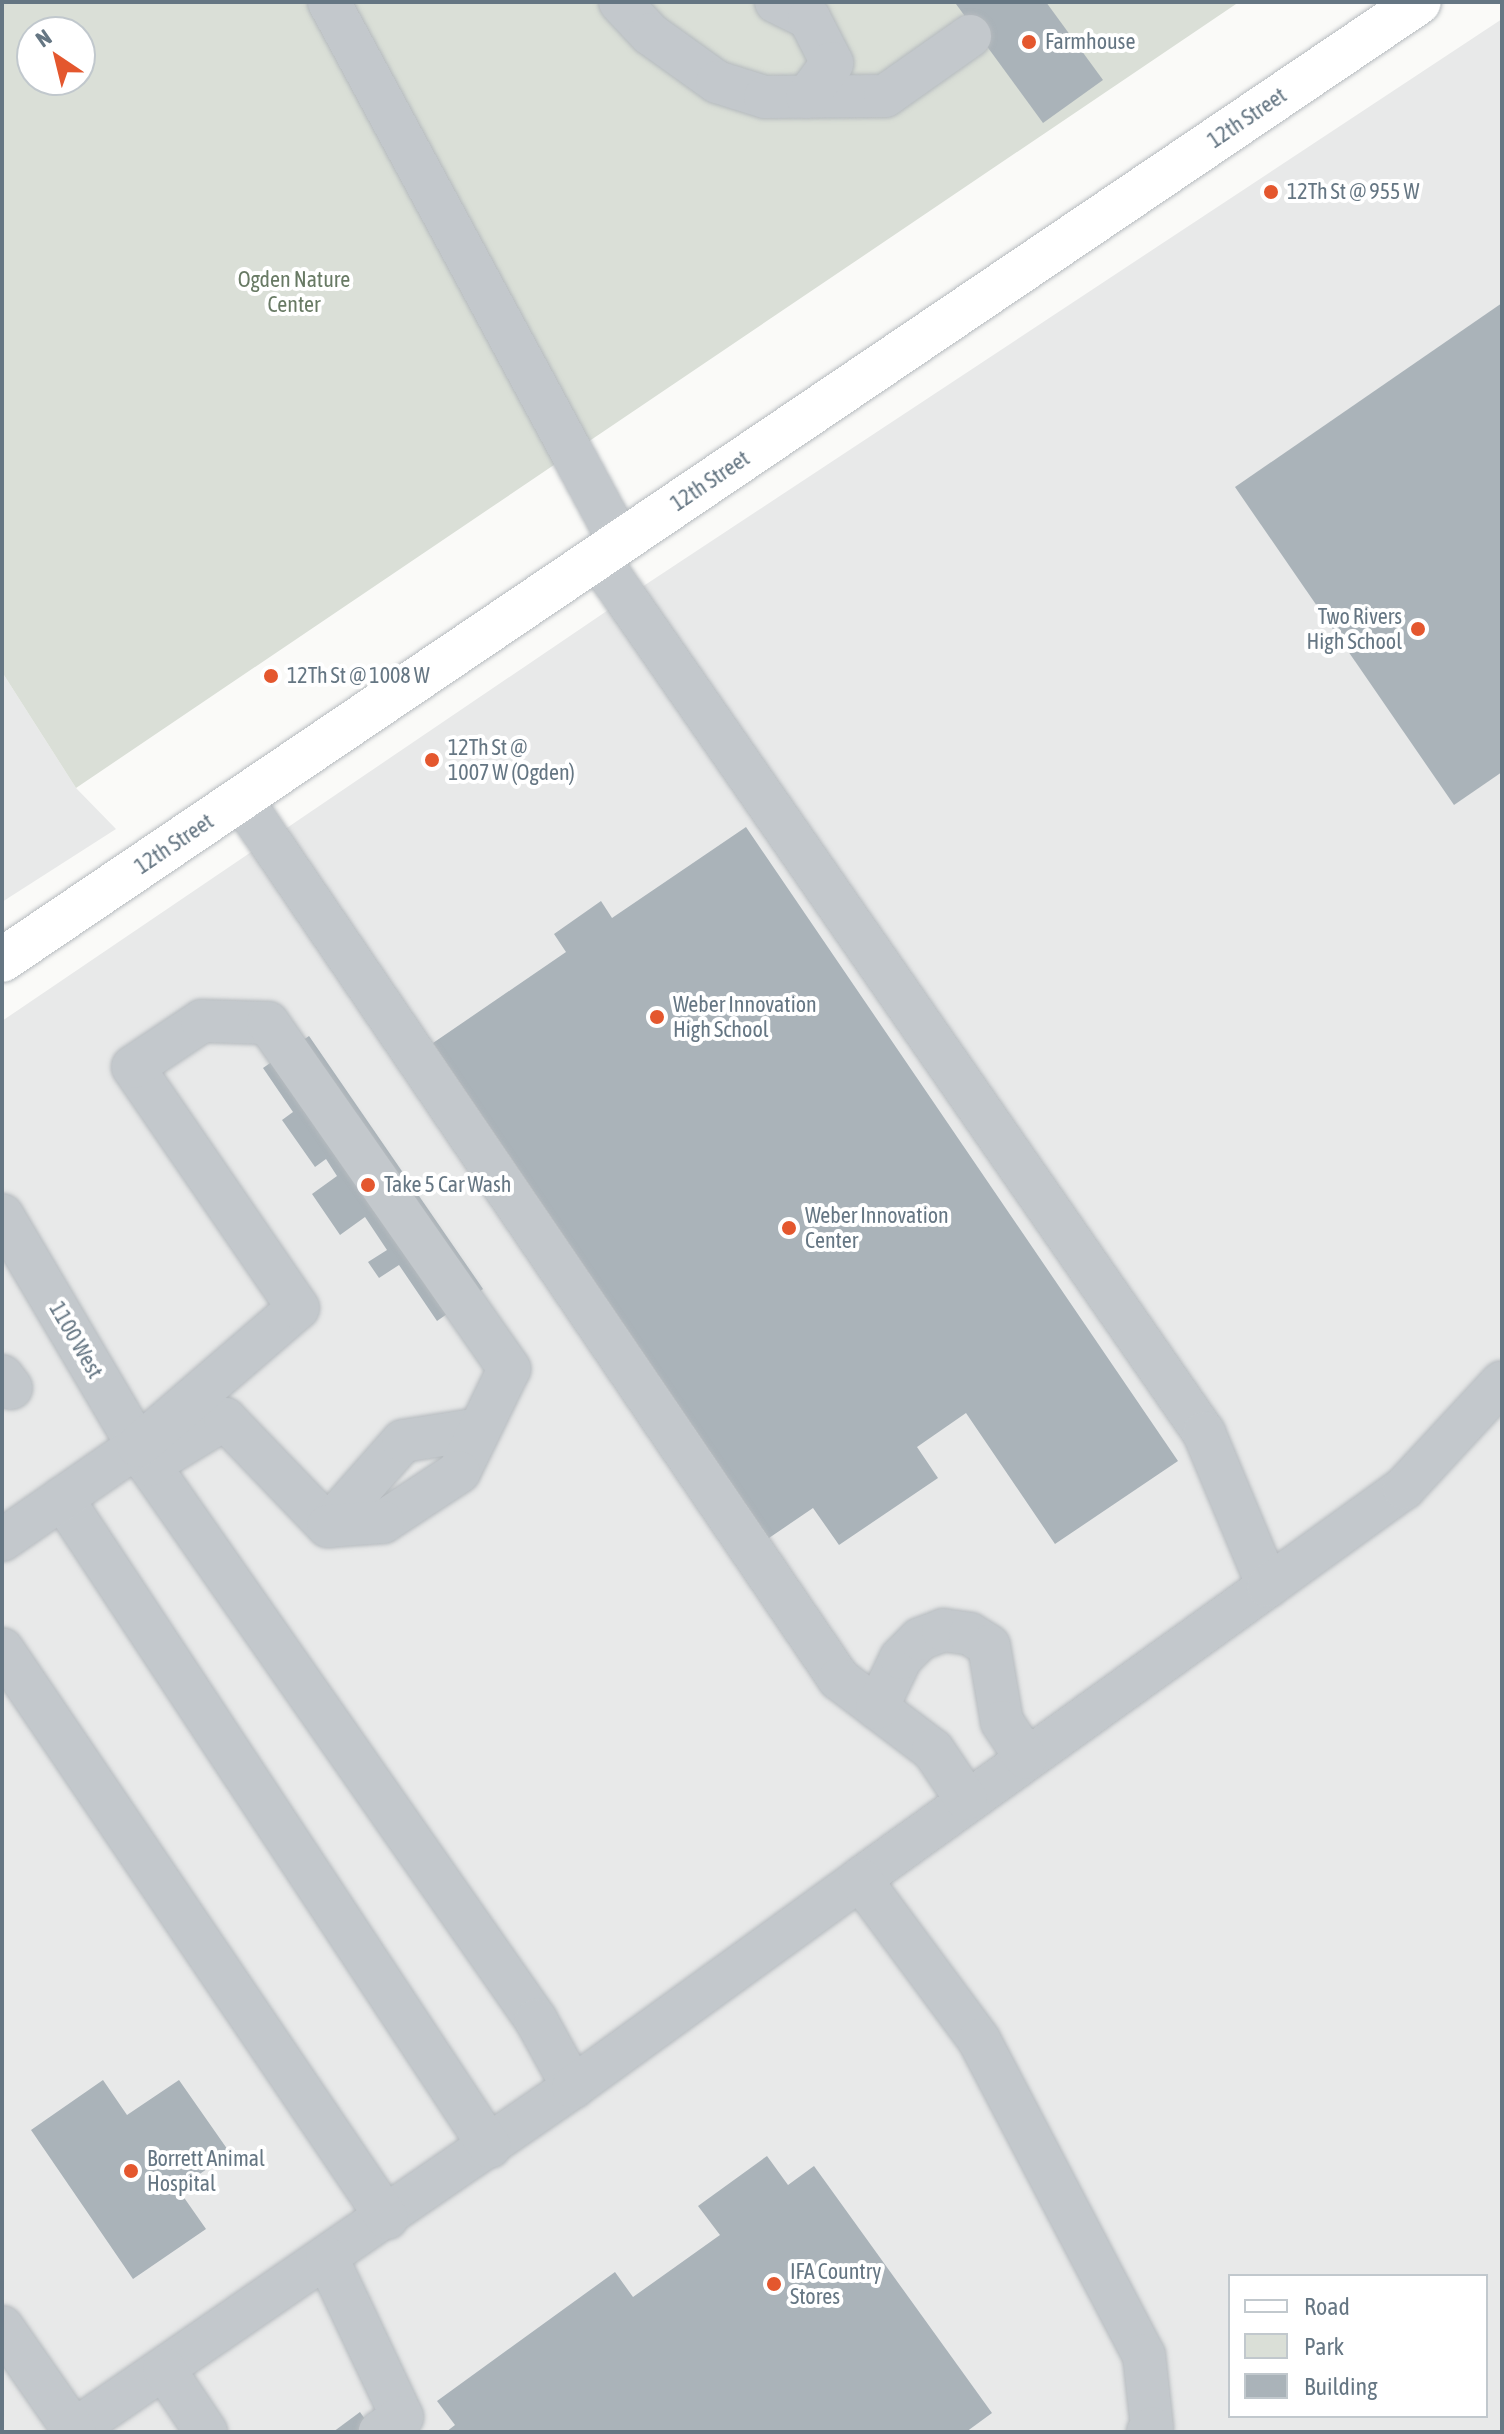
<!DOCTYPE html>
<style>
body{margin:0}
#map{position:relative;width:1504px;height:2434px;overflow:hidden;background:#fafaf8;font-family:"Asap Condensed",sans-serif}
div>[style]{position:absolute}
.built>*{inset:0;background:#e8e9e9}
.green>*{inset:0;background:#dadfd7}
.building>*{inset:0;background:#aab3b9}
.roads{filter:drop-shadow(0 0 2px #b5babe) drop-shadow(0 0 2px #b5babe)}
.minor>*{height:42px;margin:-21px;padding:0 21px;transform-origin:21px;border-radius:21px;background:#c3c8cc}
.major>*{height:44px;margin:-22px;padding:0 22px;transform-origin:22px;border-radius:22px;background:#fff}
.dots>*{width:22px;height:22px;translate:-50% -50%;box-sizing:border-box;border:4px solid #fff;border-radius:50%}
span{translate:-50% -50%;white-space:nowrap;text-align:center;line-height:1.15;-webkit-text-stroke:8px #fff;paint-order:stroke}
.poi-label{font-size:22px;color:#657683}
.left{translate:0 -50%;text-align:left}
.right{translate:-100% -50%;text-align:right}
.street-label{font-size:22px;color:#657683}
.park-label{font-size:22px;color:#687a64}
.frame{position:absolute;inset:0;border:4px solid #657683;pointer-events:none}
.legend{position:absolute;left:1228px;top:2274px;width:260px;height:144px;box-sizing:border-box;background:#fff;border:2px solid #c1c8cd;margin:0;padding:10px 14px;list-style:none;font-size:24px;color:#657683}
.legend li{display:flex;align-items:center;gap:16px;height:40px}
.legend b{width:40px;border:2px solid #c1c8cd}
.north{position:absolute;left:16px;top:16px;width:80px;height:80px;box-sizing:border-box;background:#fff;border:2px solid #c1c8cd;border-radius:50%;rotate:325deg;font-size:22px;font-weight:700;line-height:32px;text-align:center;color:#657683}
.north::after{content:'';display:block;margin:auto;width:28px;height:36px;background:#e4572e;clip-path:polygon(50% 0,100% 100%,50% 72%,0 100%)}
</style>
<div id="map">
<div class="built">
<i style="clip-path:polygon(evenodd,1502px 19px,1502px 2432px,2px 2432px,2px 1021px,648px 583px,1502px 19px,1230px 2276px,1486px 2276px,1486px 2416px,1230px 2416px,1230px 2276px)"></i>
<i style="clip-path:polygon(2px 672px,76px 788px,116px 829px,2px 902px)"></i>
</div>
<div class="green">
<i style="clip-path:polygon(evenodd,2px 2px,1239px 2px,76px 788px,2px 672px,2px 2px,32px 32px,80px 32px,80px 80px,32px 80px,32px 32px)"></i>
</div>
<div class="building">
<i style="clip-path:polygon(1046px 2px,1103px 80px,1043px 123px,956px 4px)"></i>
<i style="clip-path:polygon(1502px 303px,1502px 772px,1454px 805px,1235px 487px)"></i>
<i style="clip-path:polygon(746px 827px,1178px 1461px,1055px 1544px,966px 1413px,917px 1447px,938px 1478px,839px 1545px,813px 1508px,769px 1538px,433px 1043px,566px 952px,554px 934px,601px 901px,612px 918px)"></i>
<i style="clip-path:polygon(309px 1036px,483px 1289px,437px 1321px,399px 1265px,379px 1278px,368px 1262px,387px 1250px,365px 1217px,340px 1235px,312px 1194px,337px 1176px,326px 1159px,315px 1167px,282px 1120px,293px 1112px,263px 1068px)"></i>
<i style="clip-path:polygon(103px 2080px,127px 2115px,179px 2080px,230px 2153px,178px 2189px,206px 2229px,133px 2279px,31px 2130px)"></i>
<i style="clip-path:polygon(767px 2156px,788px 2185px,814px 2166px,992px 2413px,966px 2432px,446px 2432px,455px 2425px,437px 2401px,615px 2272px,633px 2297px,720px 2235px,698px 2206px)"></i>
<i style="clip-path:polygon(360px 2412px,374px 2432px,333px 2432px)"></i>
</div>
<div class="roads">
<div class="minor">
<i style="left:329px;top:2px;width:613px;rotate:61.68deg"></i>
<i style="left:620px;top:2px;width:44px;rotate:46.8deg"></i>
<i style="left:650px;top:34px;width:82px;rotate:35.6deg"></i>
<i style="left:717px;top:82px;width:50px;rotate:17.4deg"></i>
<i style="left:765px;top:97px;width:120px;rotate:-0.5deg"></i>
<i style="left:885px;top:96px;width:104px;rotate:-35.2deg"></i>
<i style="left:776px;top:2px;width:37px;rotate:26deg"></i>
<i style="left:809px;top:18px;width:51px;rotate:62.9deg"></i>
<i style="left:832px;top:63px;width:42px;rotate:126.3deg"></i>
<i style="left:597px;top:557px;width:1066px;rotate:55.28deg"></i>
<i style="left:1204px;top:1433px;width:166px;rotate:67.3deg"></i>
<i style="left:1268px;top:1586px;width:502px;rotate:144.32deg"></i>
<i style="left:241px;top:799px;width:1064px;rotate:55.8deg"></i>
<i style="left:839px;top:1679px;width:118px;rotate:37.1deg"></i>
<i style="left:933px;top:1750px;width:59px;rotate:56deg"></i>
<i style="left:2px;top:1215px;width:290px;rotate:59.5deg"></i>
<i style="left:149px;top:1465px;width:677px;rotate:55.11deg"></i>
<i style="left:536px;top:2020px;width:77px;rotate:61.1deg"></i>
<i style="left:573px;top:2087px;width:606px;rotate:145.5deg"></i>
<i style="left:2px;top:1376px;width:15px;rotate:53deg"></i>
<i style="left:149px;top:1465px;width:89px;rotate:-31.2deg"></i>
<i style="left:225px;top:1419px;width:149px;rotate:46.1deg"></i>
<i style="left:62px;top:1498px;width:777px;rotate:56.6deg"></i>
<i style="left:328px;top:1526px;width:113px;rotate:-48.6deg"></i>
<i style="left:403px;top:1441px;width:77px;rotate:-9deg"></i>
<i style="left:2px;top:1540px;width:165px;rotate:-34.7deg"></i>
<i style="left:138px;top:1446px;width:211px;rotate:-40.8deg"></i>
<i style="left:298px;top:1308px;width:292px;rotate:-124.4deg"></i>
<i style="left:133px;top:1067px;width:83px;rotate:-33.7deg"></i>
<i style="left:202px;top:1021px;width:66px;rotate:1.7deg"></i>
<i style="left:268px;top:1023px;width:422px;rotate:55.1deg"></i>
<i style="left:509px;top:1369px;width:114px;rotate:115.9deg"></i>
<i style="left:459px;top:1472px;width:91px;rotate:146.7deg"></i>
<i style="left:383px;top:1522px;width:55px;rotate:175.8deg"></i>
<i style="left:1268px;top:1586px;width:168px;rotate:-35.8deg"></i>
<i style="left:1404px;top:1488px;width:144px;rotate:-47.2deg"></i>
<i style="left:2px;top:1649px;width:687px;rotate:55.92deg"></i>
<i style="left:877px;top:1708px;width:55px;rotate:-64.4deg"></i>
<i style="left:901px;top:1658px;width:27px;rotate:-45deg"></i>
<i style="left:920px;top:1639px;width:25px;rotate:-21deg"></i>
<i style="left:943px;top:1630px;width:27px;rotate:8deg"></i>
<i style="left:970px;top:1634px;width:22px;rotate:32deg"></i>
<i style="left:989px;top:1646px;width:77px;rotate:80.3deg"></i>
<i style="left:1002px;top:1722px;width:43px;rotate:56.3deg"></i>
<i style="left:573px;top:2087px;width:354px;rotate:-35.9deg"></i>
<i style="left:860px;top:1879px;width:200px;rotate:53.5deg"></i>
<i style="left:979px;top:2040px;width:356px;rotate:62.4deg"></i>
<i style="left:1144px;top:2355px;width:73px;rotate:83.7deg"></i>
<i style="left:1152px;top:2428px;width:6px;rotate:135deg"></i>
<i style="left:327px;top:2258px;width:176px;rotate:64.7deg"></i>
<i style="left:402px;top:2417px;width:27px;rotate:146deg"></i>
<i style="left:2px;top:2327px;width:128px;rotate:55.2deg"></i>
<i style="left:164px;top:2369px;width:76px;rotate:56.3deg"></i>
</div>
<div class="major">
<i style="left:2px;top:960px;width:1710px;rotate:-34.06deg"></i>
</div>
</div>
<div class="dots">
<i style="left:1029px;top:42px;background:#e4572e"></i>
<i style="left:1271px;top:192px;background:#e4572e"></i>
<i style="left:1418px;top:629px;background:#e4572e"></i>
<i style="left:271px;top:676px;background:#e4572e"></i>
<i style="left:432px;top:760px;background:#e4572e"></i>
<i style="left:657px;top:1017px;background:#e4572e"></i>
<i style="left:368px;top:1185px;background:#e4572e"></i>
<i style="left:789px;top:1228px;background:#e4572e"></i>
<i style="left:131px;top:2171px;background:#e4572e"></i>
<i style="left:774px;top:2284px;background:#e4572e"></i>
</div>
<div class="poi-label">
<span class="left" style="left:1045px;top:42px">Farmhouse</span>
<span class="left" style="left:1287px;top:192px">12Th St @ 955 W</span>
<span class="right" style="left:1402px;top:629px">Two Rivers<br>High School</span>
<span class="left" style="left:287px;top:676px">12Th St @ 1008 W</span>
<span class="left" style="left:448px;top:760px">12Th St @<br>1007 W (Ogden)</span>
<span class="left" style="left:673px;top:1017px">Weber Innovation<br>High School</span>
<span class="left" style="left:384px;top:1185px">Take 5 Car Wash</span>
<span class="left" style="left:805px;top:1228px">Weber Innovation<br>Center</span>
<span class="left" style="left:147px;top:2171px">Borrett Animal<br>Hospital</span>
<span class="left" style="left:790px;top:2284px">IFA Country<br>Stores</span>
</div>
<div class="street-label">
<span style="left:1247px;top:118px;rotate:-34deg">12th Street</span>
<span style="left:710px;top:481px;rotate:-34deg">12th Street</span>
<span style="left:174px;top:844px;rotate:-34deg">12th Street</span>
<span style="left:76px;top:1340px;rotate:60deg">1100 West</span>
</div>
<div class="park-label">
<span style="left:294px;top:292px">Ogden Nature<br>Center</span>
</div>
<div class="frame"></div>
<ul class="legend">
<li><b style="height:10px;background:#fff"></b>Road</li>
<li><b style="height:22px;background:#dadfd7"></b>Park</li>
<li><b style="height:22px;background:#aab3b9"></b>Building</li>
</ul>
<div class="north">N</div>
</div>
